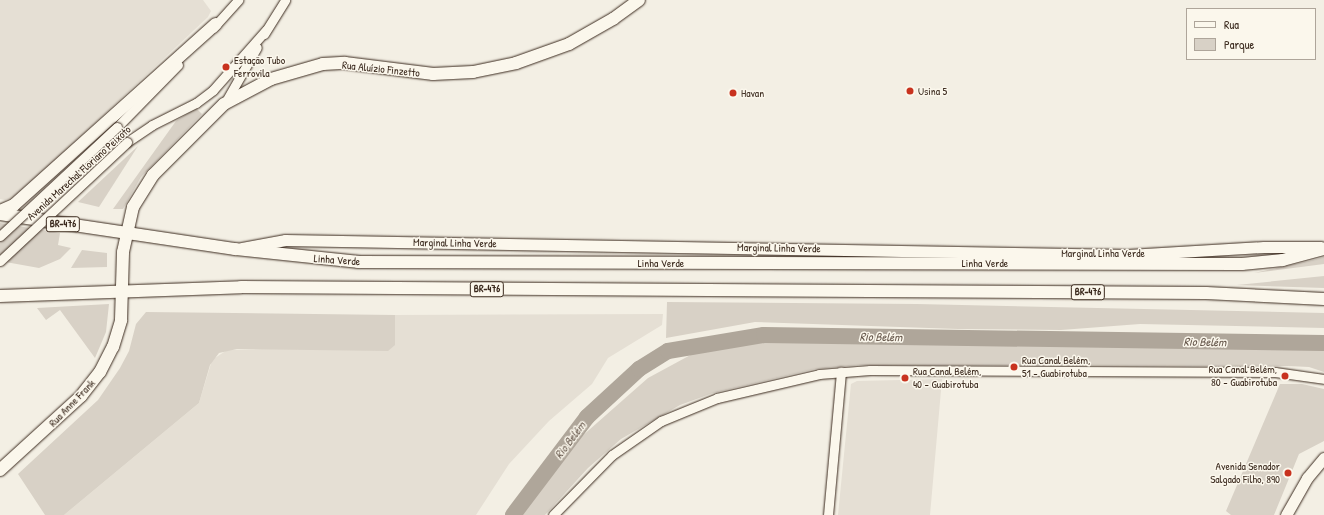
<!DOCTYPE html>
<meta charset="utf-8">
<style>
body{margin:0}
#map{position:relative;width:1324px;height:515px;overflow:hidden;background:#f3efe4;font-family:"Patrick Hand",sans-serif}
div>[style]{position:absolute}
.built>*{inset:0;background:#e5dfd4}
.green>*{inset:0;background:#d8d1c6}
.river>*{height:16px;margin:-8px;padding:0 8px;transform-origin:8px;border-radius:8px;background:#afa69a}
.roads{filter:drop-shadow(0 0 1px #3b2a1e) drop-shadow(0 0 1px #3b2a1e)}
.tertiary>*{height:9px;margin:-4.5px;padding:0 4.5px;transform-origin:4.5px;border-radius:4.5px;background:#fbf7ec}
.secondary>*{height:11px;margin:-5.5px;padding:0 5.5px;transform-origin:5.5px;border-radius:5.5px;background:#fbf7ec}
.primary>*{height:12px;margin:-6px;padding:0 6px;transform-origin:6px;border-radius:6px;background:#fbf7ec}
.trunk>*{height:12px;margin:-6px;padding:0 6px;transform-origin:6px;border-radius:6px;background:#fbf7ec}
.bridges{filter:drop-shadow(0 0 1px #3b2a1e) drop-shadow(0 0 1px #3b2a1e)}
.tertiary-bridge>*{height:9px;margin:-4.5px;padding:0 4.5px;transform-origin:4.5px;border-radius:4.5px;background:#fbf7ec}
.dots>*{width:11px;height:11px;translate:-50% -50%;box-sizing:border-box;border:2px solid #fbf7ec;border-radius:50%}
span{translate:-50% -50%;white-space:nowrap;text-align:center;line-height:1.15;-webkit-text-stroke:3px #fbf7ec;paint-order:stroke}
.shield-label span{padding:1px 3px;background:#fbf7ec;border:1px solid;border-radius:3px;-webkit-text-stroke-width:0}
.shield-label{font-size:10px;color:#3b2a1e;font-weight:700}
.poi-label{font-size:11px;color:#3b2a1e}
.left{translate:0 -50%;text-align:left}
.right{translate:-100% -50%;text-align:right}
.street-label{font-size:11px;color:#3b2a1e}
.water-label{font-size:12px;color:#645549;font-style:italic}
.legend{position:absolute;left:1186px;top:8px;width:130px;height:52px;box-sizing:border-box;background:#fbf7ec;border:1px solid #aea59a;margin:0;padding:5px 7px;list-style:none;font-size:12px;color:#3b2a1e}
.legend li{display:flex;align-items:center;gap:8px;height:20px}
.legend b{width:20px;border:1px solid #aea59a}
</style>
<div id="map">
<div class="built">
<i style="clip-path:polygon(0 0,203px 0,211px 11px,208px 17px,17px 196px,5px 200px,0 199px)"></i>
<i style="clip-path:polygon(663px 314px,662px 325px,608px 358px,592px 384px,549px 421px,509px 464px,476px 515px,64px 515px,199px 403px,212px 360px,227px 350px,395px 345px,395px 315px)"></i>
<i style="clip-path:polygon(942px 379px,930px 515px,838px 515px,851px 384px,857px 381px)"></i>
</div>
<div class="green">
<i style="clip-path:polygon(196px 108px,202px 114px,141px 177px,123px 209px,113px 209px,176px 121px)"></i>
<i style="clip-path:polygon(138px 146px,99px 207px,78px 202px)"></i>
<i style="clip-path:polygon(0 223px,60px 233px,58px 245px,71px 248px,60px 259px,39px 268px,0 261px)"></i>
<i style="clip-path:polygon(82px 250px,107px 253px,107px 267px,71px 268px)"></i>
<i style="clip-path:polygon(1324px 257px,1324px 264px,1254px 273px,1309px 261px)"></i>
<i style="clip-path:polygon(1324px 276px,1324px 288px,1237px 285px)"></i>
<i style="clip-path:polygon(667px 302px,917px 304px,1324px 313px,1324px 328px,1140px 324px,1061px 330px,958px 329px,755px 322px,666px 338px)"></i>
<i style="clip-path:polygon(109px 304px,106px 332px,95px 358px,60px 310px,46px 320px,37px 308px)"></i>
<i style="clip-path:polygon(146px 312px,395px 315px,395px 345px,388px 351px,237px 349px,219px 353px,210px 365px,199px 403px,64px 515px,45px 515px,18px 474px,98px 400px,120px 368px,129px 351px,136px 324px)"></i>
<i style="clip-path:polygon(764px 339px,1324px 348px,1324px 372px,1309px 367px,1288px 366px,859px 365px,815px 369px,713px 393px,680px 405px,621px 439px,588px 468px,545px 515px,519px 515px,564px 452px,648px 378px,696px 352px)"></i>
<i style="clip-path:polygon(1280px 384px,1302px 384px,1324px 389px,1324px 441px,1299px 454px,1274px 515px,1231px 515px,1226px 511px)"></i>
</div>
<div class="river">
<i style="left:513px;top:515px;width:123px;rotate:-52.9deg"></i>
<i style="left:587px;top:417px;width:71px;rotate:-42.7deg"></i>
<i style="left:639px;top:369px;width:34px;rotate:-32deg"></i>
<i style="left:668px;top:351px;width:97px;rotate:-9.5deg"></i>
<i style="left:764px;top:335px;width:560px;rotate:0.82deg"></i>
</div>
<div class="roads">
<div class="tertiary">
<i style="left:213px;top:28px;width:38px;rotate:-48deg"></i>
<i style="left:264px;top:34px;width:40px;rotate:-58deg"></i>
<i style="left:225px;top:103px;width:64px;rotate:-60.3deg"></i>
<i style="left:117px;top:127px;width:87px;rotate:-45.5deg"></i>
<i style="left:127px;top:142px;width:30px;rotate:-34deg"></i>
<i style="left:152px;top:125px;width:49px;rotate:-26.6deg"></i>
<i style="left:196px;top:103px;width:21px;rotate:-37deg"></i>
<i style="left:213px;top:90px;width:80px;rotate:-48.5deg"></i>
<i style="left:553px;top:515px;width:84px;rotate:-45.5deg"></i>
<i style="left:612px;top:455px;width:60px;rotate:-34.8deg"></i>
<i style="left:661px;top:421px;width:61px;rotate:-22.3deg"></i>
<i style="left:717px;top:398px;width:105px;rotate:-13.2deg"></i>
<i style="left:819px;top:374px;width:51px;rotate:-4.5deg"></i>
<i style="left:870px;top:370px;width:405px;rotate:0.3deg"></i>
<i style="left:1275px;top:372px;width:49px;rotate:8.1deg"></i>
<i style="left:828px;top:515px;width:144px;rotate:-84.8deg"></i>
</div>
<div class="secondary">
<i style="left:242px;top:248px;width:44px;rotate:-10.5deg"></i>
<i style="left:285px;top:240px;width:843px;rotate:1.02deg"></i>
<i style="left:1128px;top:255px;width:136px;rotate:-3.4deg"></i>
<i style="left:1264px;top:247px;width:57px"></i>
<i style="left:1286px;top:515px;width:43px;rotate:-60.4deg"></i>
<i style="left:1307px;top:478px;width:26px;rotate:-50deg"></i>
</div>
<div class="primary">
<i style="left:0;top:470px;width:110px;rotate:-42.4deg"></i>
<i style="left:81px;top:396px;width:31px;rotate:-52deg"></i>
<i style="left:100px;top:372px;width:28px;rotate:-63deg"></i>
<i style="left:113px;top:347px;width:28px;rotate:-73deg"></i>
<i style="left:121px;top:320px;width:68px;rotate:-88.3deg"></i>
<i style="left:123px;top:252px;width:46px;rotate:-77.5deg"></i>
<i style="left:133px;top:207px;width:38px;rotate:-58deg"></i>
<i style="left:153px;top:175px;width:100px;rotate:-45deg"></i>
<i style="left:224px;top:104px;width:53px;rotate:-28deg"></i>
<i style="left:271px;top:79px;width:54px;rotate:-16.1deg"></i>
<i style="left:323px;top:64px;width:22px;rotate:-3deg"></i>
<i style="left:345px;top:63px;width:89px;rotate:7.1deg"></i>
<i style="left:433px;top:74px;width:40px;rotate:-2.9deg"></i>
<i style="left:473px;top:72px;width:44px;rotate:-11.8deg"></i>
<i style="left:516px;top:63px;width:56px;rotate:-19.7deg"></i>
<i style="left:569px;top:44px;width:51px;rotate:-29.6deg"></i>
<i style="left:613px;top:19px;width:32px;rotate:-36deg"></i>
</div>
<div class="trunk">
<i style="left:0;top:211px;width:15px;rotate:-23deg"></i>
<i style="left:14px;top:205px;width:271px;rotate:-41.9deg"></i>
<i style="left:0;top:214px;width:238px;rotate:8.5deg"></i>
<i style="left:235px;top:249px;width:124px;rotate:6deg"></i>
<i style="left:358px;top:262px;width:884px;rotate:0.13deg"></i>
<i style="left:1242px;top:264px;width:41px;rotate:-5.6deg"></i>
<i style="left:1283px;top:260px;width:42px;rotate:-15deg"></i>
<i style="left:0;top:296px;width:241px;rotate:-2.1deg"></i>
<i style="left:241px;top:287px;width:965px;rotate:0.36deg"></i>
<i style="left:1206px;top:293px;width:118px;rotate:2.9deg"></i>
</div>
</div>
<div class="bridges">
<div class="tertiary-bridge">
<i style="left:0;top:236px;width:160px;rotate:-43deg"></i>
<i style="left:0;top:261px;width:174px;rotate:-43.1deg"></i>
</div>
</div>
<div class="dots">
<i style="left:226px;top:67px;background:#c8321e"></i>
<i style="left:910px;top:91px;background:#c8321e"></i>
<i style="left:733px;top:93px;background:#c8321e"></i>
<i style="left:1014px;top:367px;background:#c8321e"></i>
<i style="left:1285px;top:376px;background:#c8321e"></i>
<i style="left:905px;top:378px;background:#c8321e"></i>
<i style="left:1288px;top:473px;background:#c8321e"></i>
</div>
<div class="shield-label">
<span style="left:63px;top:224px">BR-476</span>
<span style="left:487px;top:289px">BR-476</span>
<span style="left:1088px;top:292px">BR-476</span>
</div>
<div class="poi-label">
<span class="left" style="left:234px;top:67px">Estação Tubo<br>Ferrovila</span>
<span class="left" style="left:918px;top:91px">Usina 5</span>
<span class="left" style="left:741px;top:93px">Havan</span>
<span class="left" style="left:1022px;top:367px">Rua Canal Belém,<br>51 - Guabirotuba</span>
<span class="right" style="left:1277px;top:376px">Rua Canal Belém,<br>80 - Guabirotuba</span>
<span class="left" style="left:913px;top:378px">Rua Canal Belém,<br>40 - Guabirotuba</span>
<span class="right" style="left:1280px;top:473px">Avenida Senador<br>Salgado Filho, 890</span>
</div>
<div class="street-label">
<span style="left:381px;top:69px;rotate:6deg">Rua Aluízio Finzetto</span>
<span style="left:79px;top:173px;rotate:-42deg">Avenida Marechal Floriano Peixoto</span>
<span style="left:455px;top:243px;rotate:1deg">Marginal Linha Verde</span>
<span style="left:779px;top:248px;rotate:1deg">Marginal Linha Verde</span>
<span style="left:1103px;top:253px">Marginal Linha Verde</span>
<span style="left:337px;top:260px;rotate:4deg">Linha Verde</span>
<span style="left:661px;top:263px">Linha Verde</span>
<span style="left:985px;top:263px">Linha Verde</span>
<span style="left:72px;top:403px;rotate:-46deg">Rua Anne Frank</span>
</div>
<div class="water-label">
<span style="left:881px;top:337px;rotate:1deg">Rio Belém</span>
<span style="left:1205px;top:342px;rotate:1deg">Rio Belém</span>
<span style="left:570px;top:440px;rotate:-53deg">Rio Belém</span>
</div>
<ul class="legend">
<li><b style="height:5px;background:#fbf7ec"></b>Rua</li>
<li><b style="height:11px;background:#d8d1c6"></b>Parque</li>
</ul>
</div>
